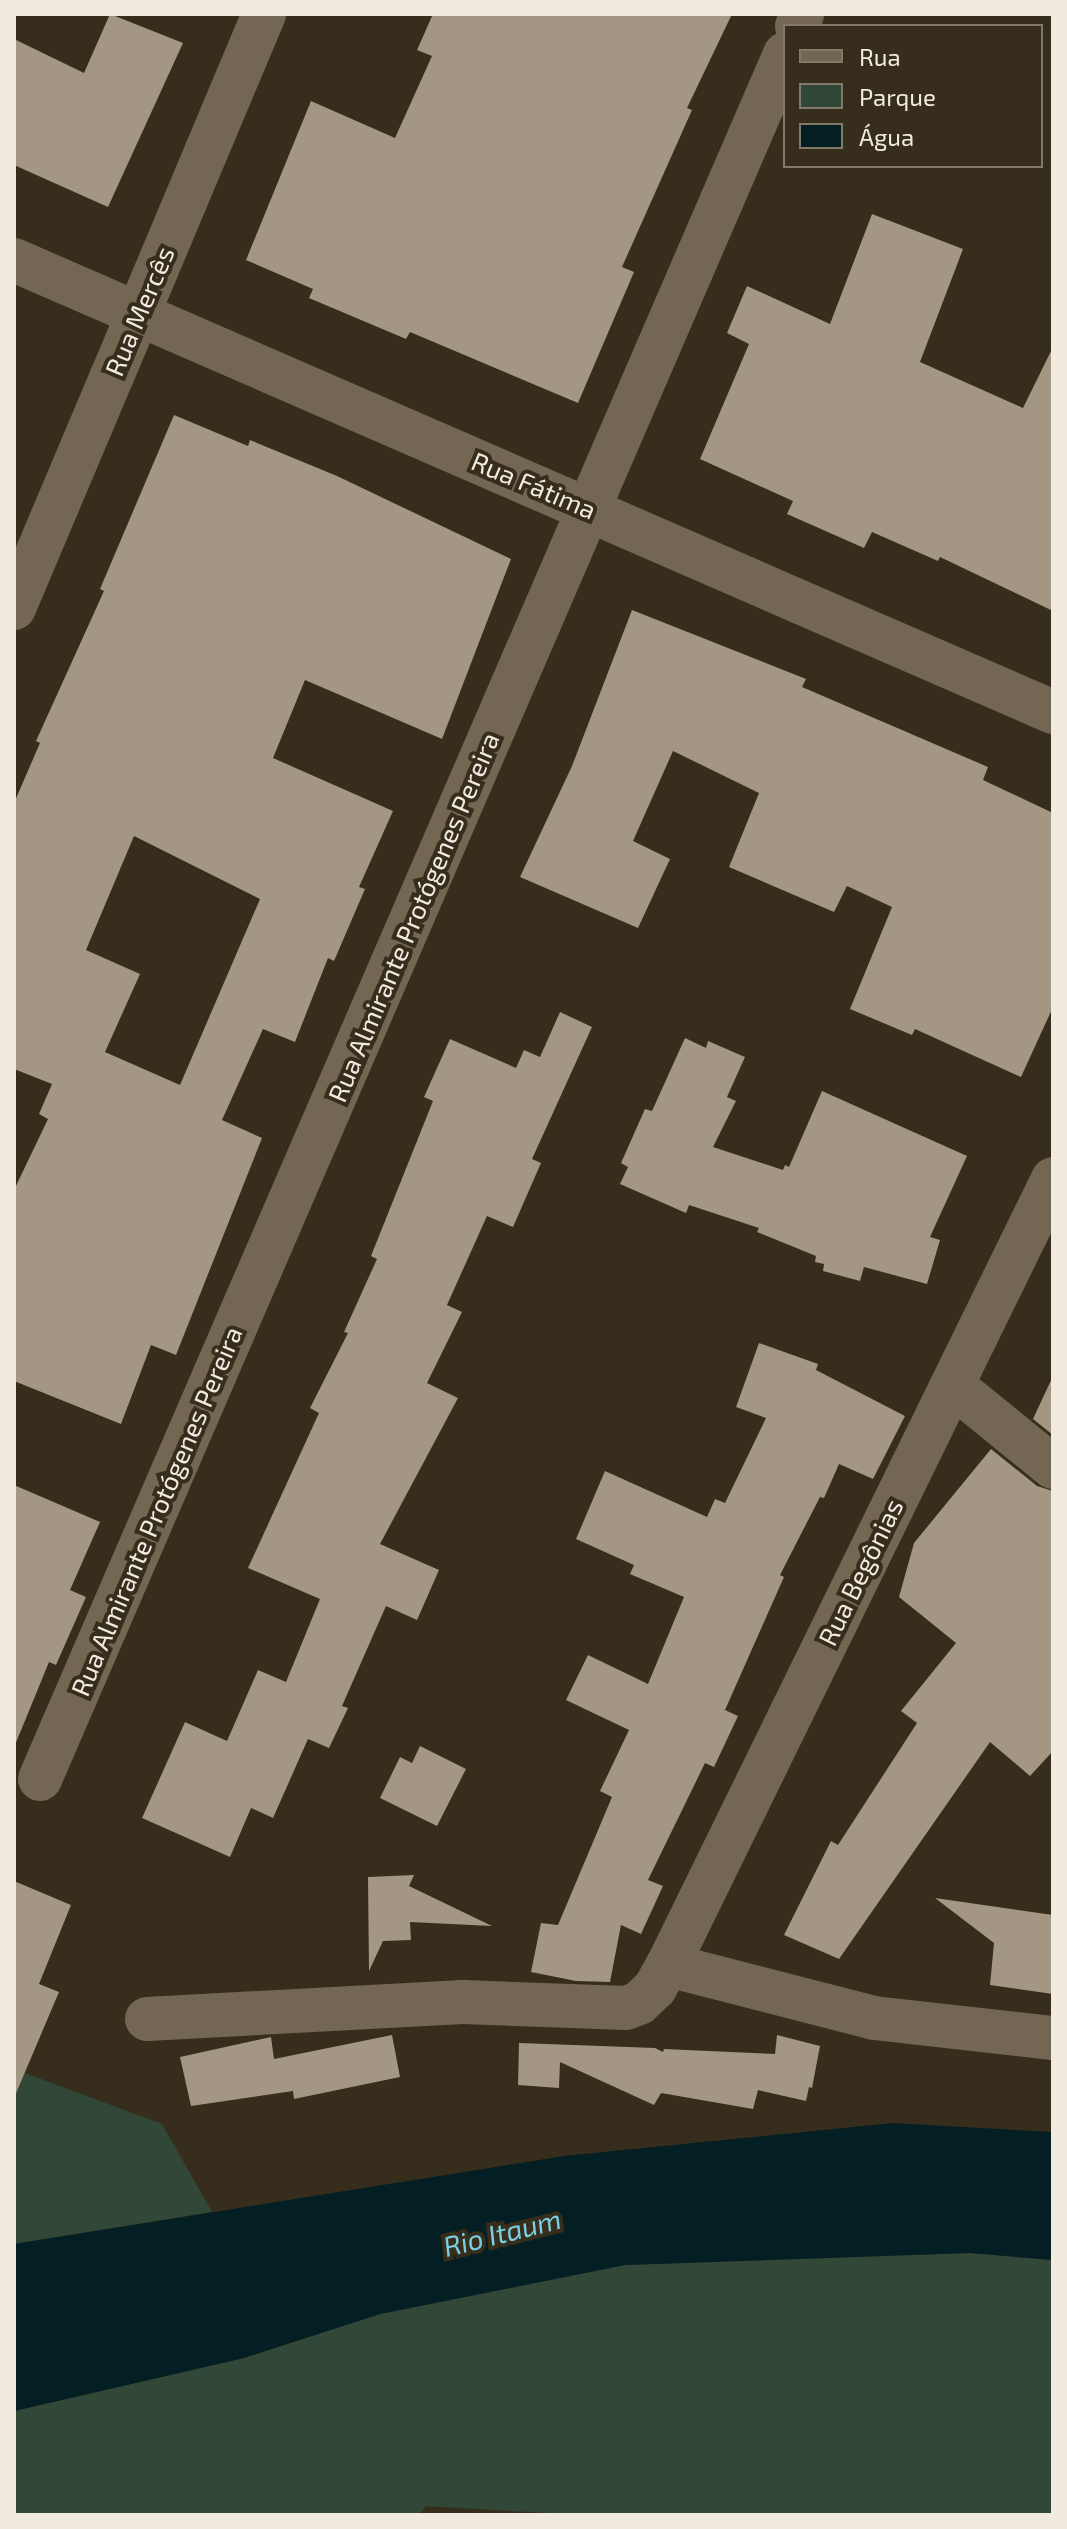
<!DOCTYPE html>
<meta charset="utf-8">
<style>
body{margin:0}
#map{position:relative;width:1067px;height:2529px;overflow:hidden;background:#372d1c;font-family:"Exo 2",sans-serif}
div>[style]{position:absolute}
.green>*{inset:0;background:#314839}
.water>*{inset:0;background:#041f24}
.building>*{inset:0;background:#a39682}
.street>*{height:44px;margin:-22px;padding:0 22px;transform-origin:22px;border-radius:22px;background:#736754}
.secondary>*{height:44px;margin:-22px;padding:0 22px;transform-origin:22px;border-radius:22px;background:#736754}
span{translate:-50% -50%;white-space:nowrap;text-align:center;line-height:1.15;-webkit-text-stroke:8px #372d1c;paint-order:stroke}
.street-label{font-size:26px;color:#f1eadf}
.water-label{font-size:28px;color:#79cfe1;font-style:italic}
.frame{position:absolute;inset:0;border:16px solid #f1eadf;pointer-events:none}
.legend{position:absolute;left:783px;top:24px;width:260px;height:144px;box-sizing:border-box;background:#372d1c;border:2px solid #81796a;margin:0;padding:10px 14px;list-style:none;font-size:24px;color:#f1eadf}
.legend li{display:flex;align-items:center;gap:16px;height:40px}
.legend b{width:40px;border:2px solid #81796a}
</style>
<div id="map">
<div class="green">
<i style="clip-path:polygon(14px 2069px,162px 2124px,212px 2212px,14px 2244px)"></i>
<i style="clip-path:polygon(970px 2253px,1053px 2260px,1053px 2515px,580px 2515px,426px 2506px,419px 2515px,14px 2515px,14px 2411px,244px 2358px,380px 2314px,625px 2265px)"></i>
</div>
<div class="water">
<i style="clip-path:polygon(893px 2123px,1053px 2132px,1053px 2260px,970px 2253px,625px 2265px,380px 2314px,244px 2358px,14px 2411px,14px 2244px,564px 2156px)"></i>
</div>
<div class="building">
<i style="clip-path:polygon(110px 14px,183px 43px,108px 207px,14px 165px,14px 39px,84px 73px)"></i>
<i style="clip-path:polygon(433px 14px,732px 14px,687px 108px,692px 110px,622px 267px,634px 272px,578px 403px,410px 332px,406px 339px,309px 298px,313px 289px,246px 260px,311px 101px,395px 138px,432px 56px,417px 50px)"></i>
<i style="clip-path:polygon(872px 214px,963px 249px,920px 362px,1023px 408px,1053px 347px,1053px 611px,940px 557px,938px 561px,872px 532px,864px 548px,787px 514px,793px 501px,700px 459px,749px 344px,727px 333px,747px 286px,830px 324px)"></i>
<i style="clip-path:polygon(evenodd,174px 415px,248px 446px,250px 440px,337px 476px,511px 559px,442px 739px,305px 680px,273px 758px,393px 811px,359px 887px,365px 889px,334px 961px,328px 958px,295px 1042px,263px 1029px,222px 1120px,262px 1138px,176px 1355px,151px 1345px,121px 1424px,14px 1381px,14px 1190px,48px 1119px,39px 1114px,52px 1084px,14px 1069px,14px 803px,40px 743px,36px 741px,104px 591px,100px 589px,174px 415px,134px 836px,260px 899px,180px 1085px,105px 1052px,140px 974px,86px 950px,134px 836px)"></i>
<i style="clip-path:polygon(632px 610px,806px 679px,802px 687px,988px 767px,983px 780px,1053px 813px,1053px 1007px,1021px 1077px,915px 1029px,912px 1035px,850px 1009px,892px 907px,847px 886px,834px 912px,729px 867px,759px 793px,673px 751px,633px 841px,670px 859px,638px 928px,520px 877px,572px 766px)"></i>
<i style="clip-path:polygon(560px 1012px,592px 1027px,532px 1159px,541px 1163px,513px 1227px,487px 1216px,447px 1305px,462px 1312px,427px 1383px,458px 1398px,380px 1544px,439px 1570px,417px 1620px,386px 1606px,342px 1706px,348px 1708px,329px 1748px,308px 1739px,273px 1818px,251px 1808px,230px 1857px,142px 1818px,185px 1722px,227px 1741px,258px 1670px,286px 1682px,320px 1599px,248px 1568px,319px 1413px,310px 1408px,348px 1333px,344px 1332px,377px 1259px,371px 1256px,433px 1101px,424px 1097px,450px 1039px,516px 1068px,524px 1050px,540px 1057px)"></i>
<i style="clip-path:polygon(685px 1038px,706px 1048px,708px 1041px,745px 1057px,727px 1097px,736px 1101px,713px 1147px,783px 1170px,785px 1165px,789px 1167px,822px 1091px,967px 1156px,930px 1237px,940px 1240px,927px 1284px,864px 1267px,860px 1281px,823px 1271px,824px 1264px,815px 1262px,816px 1256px,757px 1232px,759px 1228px,689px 1205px,686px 1213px,620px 1184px,628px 1167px,621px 1163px,645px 1109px,652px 1111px)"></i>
<i style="clip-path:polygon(759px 1343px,818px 1364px,816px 1370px,905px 1416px,873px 1479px,839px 1464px,824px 1498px,820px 1497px,780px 1575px,784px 1577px,725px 1710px,738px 1716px,714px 1767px,705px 1763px,648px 1880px,663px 1886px,641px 1934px,621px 1925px,610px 1982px,576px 1981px,531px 1972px,541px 1923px,558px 1925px,612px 1797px,600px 1791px,629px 1730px,566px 1700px,588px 1655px,648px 1684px,684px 1597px,630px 1574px,634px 1565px,576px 1539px,605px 1471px,707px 1517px,715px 1499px,725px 1503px,766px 1418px,736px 1407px)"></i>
<i style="clip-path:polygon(1053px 1376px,1053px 1435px,1033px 1419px)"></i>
<i style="clip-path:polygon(991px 1449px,1037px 1486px,1053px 1491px,1053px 1751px,1030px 1776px,990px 1742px,839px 1959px,784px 1935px,831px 1841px,838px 1845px,917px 1723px,901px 1711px,956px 1643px,899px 1597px,914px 1543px)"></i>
<i style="clip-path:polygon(14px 1485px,100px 1522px,70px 1590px,86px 1597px,56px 1665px,49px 1662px,15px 1745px)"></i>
<i style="clip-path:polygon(420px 1746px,466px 1769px,437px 1826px,380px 1798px,400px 1757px,412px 1763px)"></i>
<i style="clip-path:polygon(414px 1875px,409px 1886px,492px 1926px,410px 1922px,411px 1940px,383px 1941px,369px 1971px,368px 1877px)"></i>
<i style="clip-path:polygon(14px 1881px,71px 1905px,39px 1984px,59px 1992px,14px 2098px)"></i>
<i style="clip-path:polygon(935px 1898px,1053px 1915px,1053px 1994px,990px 1985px,994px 1943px)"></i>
<i style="clip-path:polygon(392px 2035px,400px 2077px,294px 2099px,293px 2091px,191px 2106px,180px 2057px,271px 2037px,274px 2059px)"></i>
<i style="clip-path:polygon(777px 2035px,820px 2046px,812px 2088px,809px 2087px,806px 2101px,758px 2090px,753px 2109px,661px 2093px,654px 2105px,560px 2062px,559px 2088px,518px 2085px,519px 2043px,655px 2048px,663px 2052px,664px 2049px,775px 2054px)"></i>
</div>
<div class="street">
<i style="left:797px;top:26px;width:13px;rotate:-67deg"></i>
<i style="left:14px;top:608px;width:319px;rotate:-67.1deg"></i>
<i style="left:952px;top:1385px;width:130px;rotate:39.1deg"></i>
<i style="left:40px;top:1779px;width:1879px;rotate:-66.64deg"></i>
<i style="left:668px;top:1965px;width:875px;rotate:-63.9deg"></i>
<i style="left:147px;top:2019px;width:316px;rotate:-3.1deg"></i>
<i style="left:463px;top:2002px;width:163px;rotate:2.1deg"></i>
<i style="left:626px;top:2008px;width:14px;rotate:-21deg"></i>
<i style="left:639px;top:2003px;width:22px;rotate:-43deg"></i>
<i style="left:655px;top:1988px;width:26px;rotate:-61deg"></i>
<i style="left:668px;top:1965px;width:213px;rotate:14.4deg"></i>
<i style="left:874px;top:2018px;width:180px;rotate:6.4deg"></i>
</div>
<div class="secondary">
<i style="left:14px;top:260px;width:1133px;rotate:23.51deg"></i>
<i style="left:138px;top:314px;width:325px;rotate:-67.2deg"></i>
</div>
<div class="street-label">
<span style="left:139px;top:311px;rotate:-67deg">Rua Mercês</span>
<span style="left:534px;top:485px;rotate:23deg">Rua Fátima</span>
<span style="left:413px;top:917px;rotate:-67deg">Rua Almirante Protógenes Pereira</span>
<span style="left:156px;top:1511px;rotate:-67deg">Rua Almirante Protógenes Pereira</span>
<span style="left:860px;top:1572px;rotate:-64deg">Rua Begônias</span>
</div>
<div class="water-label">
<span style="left:502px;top:2232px;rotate:-14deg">Rio Itaum</span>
</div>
<div class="frame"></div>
<ul class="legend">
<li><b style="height:10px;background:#736754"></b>Rua</li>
<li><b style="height:22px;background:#314839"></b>Parque</li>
<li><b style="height:22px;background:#041f24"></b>Água</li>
</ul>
</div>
